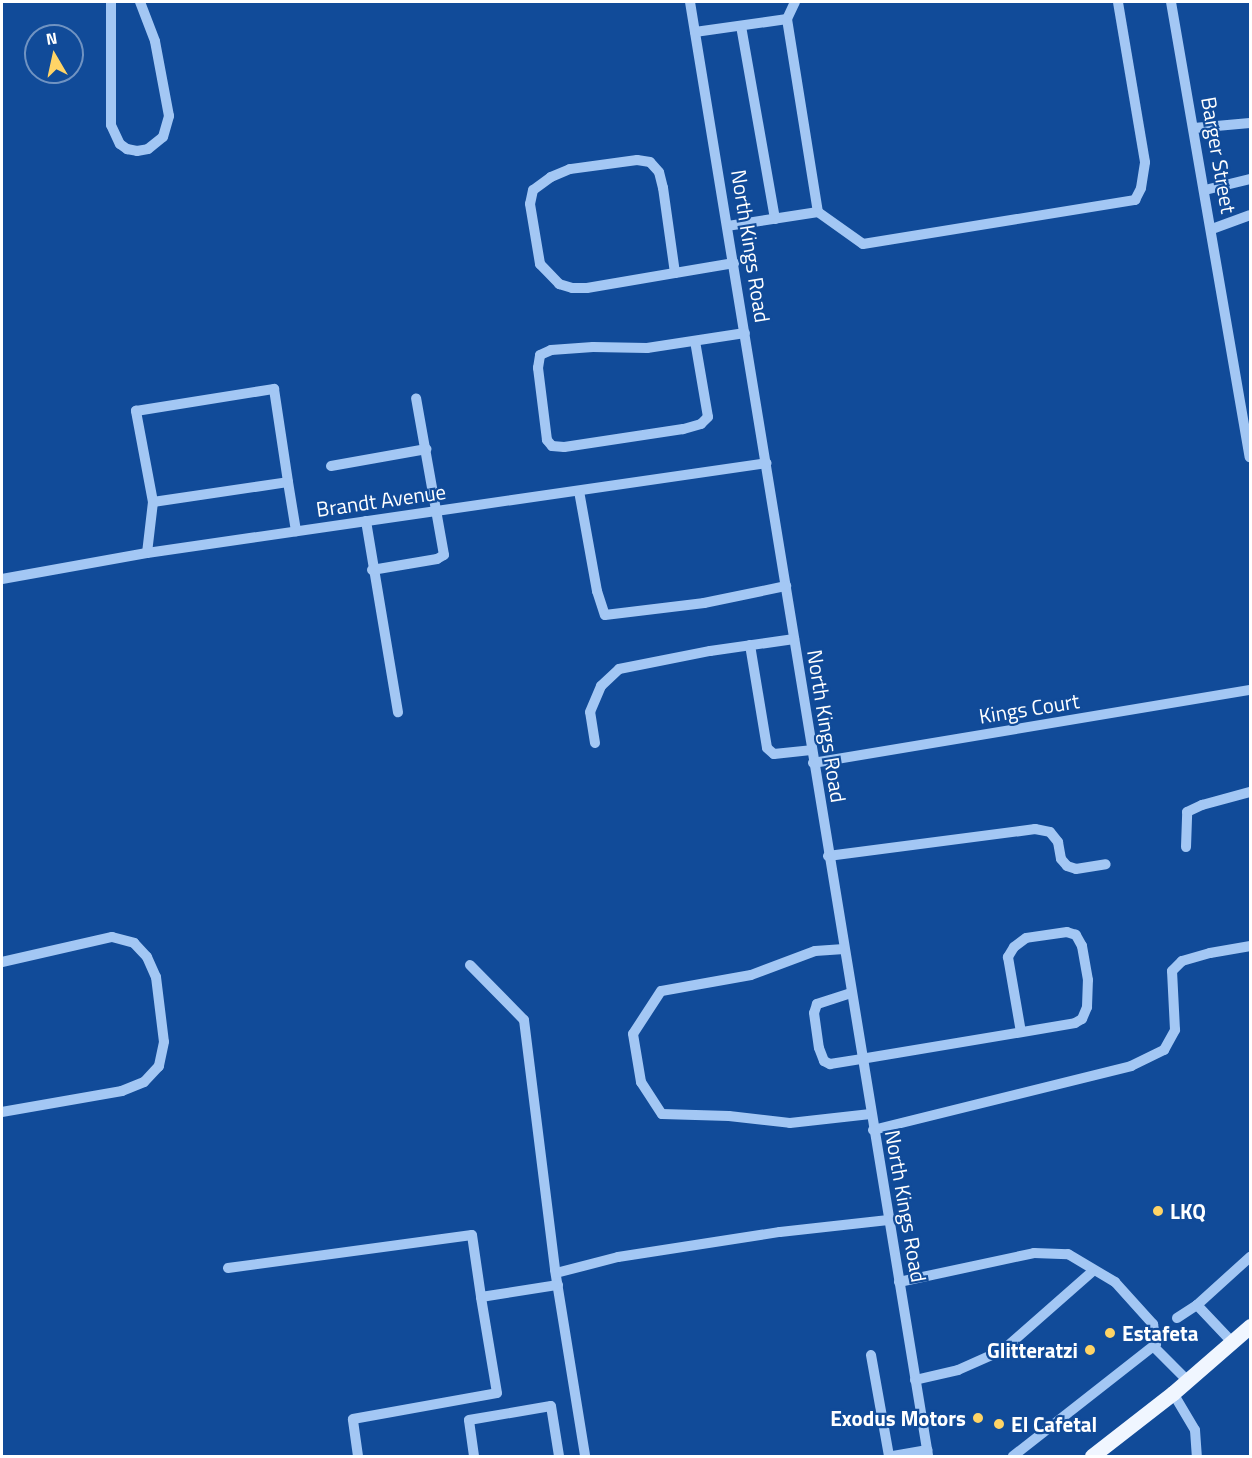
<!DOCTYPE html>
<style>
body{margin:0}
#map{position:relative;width:1252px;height:1458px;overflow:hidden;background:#114b99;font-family:"Titillium Web",sans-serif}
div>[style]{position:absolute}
.minor>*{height:10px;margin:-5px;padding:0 5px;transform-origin:5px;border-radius:5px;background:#a3c7f4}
.major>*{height:15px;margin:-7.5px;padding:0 7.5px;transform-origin:7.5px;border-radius:7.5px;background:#f0f6ff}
.dots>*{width:16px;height:16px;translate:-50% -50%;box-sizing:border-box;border:3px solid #114b99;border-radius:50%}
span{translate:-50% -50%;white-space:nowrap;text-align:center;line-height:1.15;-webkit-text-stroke:4.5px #114b99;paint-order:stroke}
.street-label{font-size:21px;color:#fff}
.poi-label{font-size:21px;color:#fff;font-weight:700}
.left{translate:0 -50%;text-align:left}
.right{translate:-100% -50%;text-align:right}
.frame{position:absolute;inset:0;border:3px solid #fff;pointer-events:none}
.north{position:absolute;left:24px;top:24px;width:60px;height:60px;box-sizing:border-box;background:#114b99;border:2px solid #7093c2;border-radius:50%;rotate:351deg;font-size:16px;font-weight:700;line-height:24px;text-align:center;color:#fff}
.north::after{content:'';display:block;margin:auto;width:21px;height:27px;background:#ffd466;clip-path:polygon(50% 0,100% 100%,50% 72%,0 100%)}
</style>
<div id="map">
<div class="minor">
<i style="left:111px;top:2px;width:123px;rotate:90deg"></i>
<i style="left:111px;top:125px;width:21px;rotate:65deg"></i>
<i style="left:120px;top:144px;width:9px;rotate:36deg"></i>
<i style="left:127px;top:149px;width:10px;rotate:11deg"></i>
<i style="left:137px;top:151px;width:11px;rotate:-10deg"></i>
<i style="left:148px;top:149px;width:19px;rotate:-39deg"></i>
<i style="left:163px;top:137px;width:22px;rotate:-74deg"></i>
<i style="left:169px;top:116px;width:76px;rotate:-100.6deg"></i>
<i style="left:155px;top:41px;width:42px;rotate:-111deg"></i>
<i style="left:690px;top:2px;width:1473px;rotate:80.7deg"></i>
<i style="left:1171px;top:2px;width:462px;rotate:80.2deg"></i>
<i style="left:787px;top:19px;width:19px;rotate:-65deg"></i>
<i style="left:741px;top:26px;width:196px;rotate:80deg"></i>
<i style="left:695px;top:32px;width:93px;rotate:-8deg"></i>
<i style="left:787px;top:19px;width:195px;rotate:80.9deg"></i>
<i style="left:818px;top:212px;width:91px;rotate:171.2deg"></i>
<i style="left:1194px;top:128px;width:56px;rotate:-5.1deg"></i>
<i style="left:1205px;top:190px;width:46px;rotate:-13.7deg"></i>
<i style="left:818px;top:212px;width:55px;rotate:35.4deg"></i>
<i style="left:863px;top:244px;width:276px;rotate:-9.2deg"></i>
<i style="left:1135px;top:200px;width:13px;rotate:-63deg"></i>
<i style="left:1141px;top:188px;width:26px;rotate:-81deg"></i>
<i style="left:1145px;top:162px;width:162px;rotate:-99.6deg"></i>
<i style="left:1212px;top:229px;width:40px;rotate:-20.2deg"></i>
<i style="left:675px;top:273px;width:86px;rotate:-98deg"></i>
<i style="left:663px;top:188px;width:16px;rotate:-104deg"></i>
<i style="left:659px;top:172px;width:13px;rotate:-132deg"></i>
<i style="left:650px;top:162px;width:13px;rotate:-171deg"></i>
<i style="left:637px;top:160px;width:68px;rotate:172.3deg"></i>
<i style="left:570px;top:169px;width:21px;rotate:157deg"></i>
<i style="left:551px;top:177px;width:22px;rotate:144deg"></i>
<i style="left:533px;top:190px;width:14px;rotate:102deg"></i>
<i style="left:530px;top:204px;width:61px;rotate:80.5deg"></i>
<i style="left:540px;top:264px;width:28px;rotate:46deg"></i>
<i style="left:559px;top:284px;width:14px;rotate:17deg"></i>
<i style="left:572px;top:288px;width:15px"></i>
<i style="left:587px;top:288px;width:89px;rotate:-9.7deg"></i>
<i style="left:675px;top:273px;width:60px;rotate:-9.6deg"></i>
<i style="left:695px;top:341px;width:77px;rotate:80.3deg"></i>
<i style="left:708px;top:417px;width:10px;rotate:135deg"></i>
<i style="left:701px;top:424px;width:19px;rotate:164deg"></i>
<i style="left:683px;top:429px;width:120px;rotate:171.4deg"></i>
<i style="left:564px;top:447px;width:12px;rotate:-175deg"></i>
<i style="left:552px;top:446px;width:8px;rotate:-130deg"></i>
<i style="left:547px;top:440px;width:73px;rotate:-97.1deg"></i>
<i style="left:538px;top:368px;width:13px;rotate:-81deg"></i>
<i style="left:540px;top:355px;width:12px;rotate:-24deg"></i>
<i style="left:551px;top:350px;width:42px;rotate:-4.1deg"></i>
<i style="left:593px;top:347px;width:54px;rotate:1.1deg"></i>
<i style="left:647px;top:348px;width:99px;rotate:-8.7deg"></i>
<i style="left:331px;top:466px;width:97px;rotate:-10.1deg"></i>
<i style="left:579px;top:491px;width:102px;rotate:79.8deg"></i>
<i style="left:597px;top:591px;width:25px;rotate:72deg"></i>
<i style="left:605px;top:615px;width:100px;rotate:-6.9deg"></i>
<i style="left:704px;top:603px;width:84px;rotate:-11.7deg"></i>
<i style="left:153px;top:502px;width:93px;rotate:-100.6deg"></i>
<i style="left:136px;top:411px;width:140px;rotate:-9.1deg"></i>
<i style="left:274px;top:389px;width:94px;rotate:81.4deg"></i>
<i style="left:366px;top:521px;width:194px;rotate:80.5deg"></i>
<i style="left:147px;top:553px;width:51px;rotate:-83.3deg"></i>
<i style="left:153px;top:502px;width:136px;rotate:-8.4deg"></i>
<i style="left:288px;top:482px;width:50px;rotate:80.7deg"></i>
<i style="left:372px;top:570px;width:66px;rotate:-9.6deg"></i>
<i style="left:437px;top:559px;width:8px;rotate:-30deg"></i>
<i style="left:444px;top:555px;width:159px;rotate:-100.1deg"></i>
<i style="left:2px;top:579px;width:147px;rotate:-10.2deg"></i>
<i style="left:147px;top:553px;width:626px;rotate:-8.26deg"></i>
<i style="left:750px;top:645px;width:104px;rotate:80.6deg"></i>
<i style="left:767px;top:748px;width:9px;rotate:41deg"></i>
<i style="left:774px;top:754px;width:37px;rotate:-6deg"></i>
<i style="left:595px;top:743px;width:31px;rotate:-99deg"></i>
<i style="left:590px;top:712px;width:28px;rotate:-67deg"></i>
<i style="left:601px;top:686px;width:25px;rotate:-43deg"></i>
<i style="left:619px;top:669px;width:93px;rotate:-11.2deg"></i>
<i style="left:710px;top:651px;width:85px;rotate:-8.1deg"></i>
<i style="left:813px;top:763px;width:443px;rotate:-9.5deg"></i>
<i style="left:1186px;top:847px;width:35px;rotate:-88deg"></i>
<i style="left:1187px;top:812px;width:17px;rotate:-25deg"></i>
<i style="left:1202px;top:805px;width:50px;rotate:-15.2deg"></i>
<i style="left:828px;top:856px;width:209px;rotate:-7.4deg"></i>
<i style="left:1035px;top:829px;width:15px;rotate:11deg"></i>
<i style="left:1050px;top:832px;width:13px;rotate:51deg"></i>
<i style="left:1058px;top:842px;width:17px;rotate:80deg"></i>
<i style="left:1061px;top:859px;width:9px;rotate:49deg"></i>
<i style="left:1067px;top:866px;width:9px;rotate:18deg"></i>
<i style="left:1076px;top:869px;width:30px;rotate:-9deg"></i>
<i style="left:844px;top:949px;width:29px;rotate:176deg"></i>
<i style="left:815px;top:951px;width:68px;rotate:159.4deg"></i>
<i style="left:751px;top:975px;width:91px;rotate:169.9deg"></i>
<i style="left:661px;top:991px;width:51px;rotate:123.1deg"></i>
<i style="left:633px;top:1034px;width:49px;rotate:80.5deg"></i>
<i style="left:641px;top:1082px;width:38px;rotate:57deg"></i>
<i style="left:662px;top:1114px;width:67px;rotate:1.7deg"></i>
<i style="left:729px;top:1116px;width:61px;rotate:6.5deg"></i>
<i style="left:790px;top:1123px;width:81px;rotate:-6.4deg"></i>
<i style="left:2px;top:962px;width:113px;rotate:-12.8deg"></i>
<i style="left:112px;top:937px;width:23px;rotate:15deg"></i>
<i style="left:134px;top:943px;width:19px;rotate:47deg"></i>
<i style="left:147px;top:957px;width:22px;rotate:66deg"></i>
<i style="left:156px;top:977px;width:65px;rotate:83deg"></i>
<i style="left:164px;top:1042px;width:25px;rotate:102deg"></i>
<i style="left:159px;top:1066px;width:22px;rotate:133deg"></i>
<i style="left:144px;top:1082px;width:24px;rotate:158deg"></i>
<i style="left:122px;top:1091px;width:122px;rotate:170.1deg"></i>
<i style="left:470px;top:965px;width:77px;rotate:45.5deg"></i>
<i style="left:524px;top:1020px;width:252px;rotate:82.9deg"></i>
<i style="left:555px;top:1270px;width:188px;rotate:80.8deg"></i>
<i style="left:851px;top:993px;width:36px;rotate:162deg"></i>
<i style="left:817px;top:1004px;width:9px;rotate:108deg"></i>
<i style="left:814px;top:1013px;width:35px;rotate:82deg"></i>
<i style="left:819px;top:1048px;width:14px;rotate:69deg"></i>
<i style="left:824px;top:1061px;width:7px;rotate:27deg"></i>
<i style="left:830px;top:1064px;width:31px;rotate:-9deg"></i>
<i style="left:861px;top:1059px;width:217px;rotate:-9.5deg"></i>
<i style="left:1075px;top:1023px;width:8px;rotate:-30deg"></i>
<i style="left:1082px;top:1019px;width:13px;rotate:-67deg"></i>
<i style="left:1087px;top:1007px;width:27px;rotate:-88deg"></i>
<i style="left:1088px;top:980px;width:35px;rotate:-100deg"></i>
<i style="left:1082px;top:946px;width:13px;rotate:-119deg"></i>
<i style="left:1076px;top:935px;width:9px;rotate:-162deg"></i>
<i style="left:1067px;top:932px;width:41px;rotate:171.7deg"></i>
<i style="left:1026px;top:938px;width:15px;rotate:143deg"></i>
<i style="left:1014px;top:947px;width:12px;rotate:121deg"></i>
<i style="left:1008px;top:957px;width:76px;rotate:80.2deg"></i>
<i style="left:873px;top:1130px;width:266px;rotate:-13.9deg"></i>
<i style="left:1131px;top:1066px;width:37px;rotate:-26deg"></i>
<i style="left:1164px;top:1050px;width:23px;rotate:-61deg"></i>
<i style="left:1175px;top:1030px;width:59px;rotate:-92.9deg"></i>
<i style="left:1172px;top:971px;width:14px;rotate:-45deg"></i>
<i style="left:1182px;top:961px;width:29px;rotate:-16deg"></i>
<i style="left:1210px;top:953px;width:41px;rotate:-9.9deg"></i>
<i style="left:228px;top:1268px;width:246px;rotate:-7.7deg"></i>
<i style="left:472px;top:1235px;width:63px;rotate:81.7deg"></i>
<i style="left:481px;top:1297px;width:78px;rotate:-8.9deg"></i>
<i style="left:556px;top:1273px;width:64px;rotate:-14.5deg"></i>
<i style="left:618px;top:1257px;width:164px;rotate:-8.8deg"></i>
<i style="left:780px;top:1232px;width:109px;rotate:-6.3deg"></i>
<i style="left:899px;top:1282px;width:138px;rotate:-12.1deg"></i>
<i style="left:1034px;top:1253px;width:34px;rotate:2deg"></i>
<i style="left:1068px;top:1254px;width:55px;rotate:30.8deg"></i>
<i style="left:1115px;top:1282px;width:57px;rotate:47.9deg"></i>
<i style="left:1153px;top:1324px;width:20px;rotate:81deg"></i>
<i style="left:1156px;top:1344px;width:182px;rotate:141.9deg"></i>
<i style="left:1197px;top:1305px;width:51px;rotate:46.6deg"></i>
<i style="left:1177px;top:1318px;width:24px;rotate:-33deg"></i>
<i style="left:1197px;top:1305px;width:72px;rotate:-42.2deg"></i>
<i style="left:1153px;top:1346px;width:48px;rotate:45deg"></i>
<i style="left:871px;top:1355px;width:103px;rotate:79.9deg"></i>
<i style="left:915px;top:1380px;width:44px;rotate:-13.1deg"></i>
<i style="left:958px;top:1370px;width:49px;rotate:-24deg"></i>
<i style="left:1003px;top:1350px;width:120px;rotate:-41.3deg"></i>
<i style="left:1173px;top:1393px;width:43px;rotate:59.3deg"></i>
<i style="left:1195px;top:1430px;width:26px;rotate:86deg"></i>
<i style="left:358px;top:1456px;width:37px;rotate:-98deg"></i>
<i style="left:353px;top:1419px;width:146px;rotate:-10.2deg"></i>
<i style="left:497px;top:1393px;width:97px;rotate:-99.5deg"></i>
<i style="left:474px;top:1456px;width:36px;rotate:-98deg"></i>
<i style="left:469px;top:1420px;width:83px;rotate:-9.7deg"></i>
<i style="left:551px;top:1406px;width:51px;rotate:80.9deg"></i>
<i style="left:893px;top:1456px;width:35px;rotate:-10deg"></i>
</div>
<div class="major">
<i style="left:1092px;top:1456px;width:103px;rotate:-37.9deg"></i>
<i style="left:1173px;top:1393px;width:102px;rotate:-41deg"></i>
</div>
<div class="dots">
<i style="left:1158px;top:1211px;background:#ffd466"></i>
<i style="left:1110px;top:1333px;background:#ffd466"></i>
<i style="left:1090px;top:1350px;background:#ffd466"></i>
<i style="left:978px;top:1418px;background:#ffd466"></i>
<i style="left:999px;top:1424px;background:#ffd466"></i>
</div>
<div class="street-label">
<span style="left:1219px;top:155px;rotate:80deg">Barger Street</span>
<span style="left:751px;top:246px;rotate:81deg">North Kings Road</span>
<span style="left:381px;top:500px;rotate:-8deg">Brandt Avenue</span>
<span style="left:1029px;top:708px;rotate:-9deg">Kings Court</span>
<span style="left:827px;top:726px;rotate:81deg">North Kings Road</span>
<span style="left:906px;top:1206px;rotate:80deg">North Kings Road</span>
</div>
<div class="poi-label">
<span class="left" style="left:1170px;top:1211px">LKQ</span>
<span class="left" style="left:1122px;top:1333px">Estafeta</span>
<span class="right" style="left:1078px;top:1350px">Glitteratzi</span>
<span class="right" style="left:966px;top:1418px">Exodus Motors</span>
<span class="left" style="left:1011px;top:1424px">El Cafetal</span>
</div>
<div class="frame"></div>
<div class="north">N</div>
</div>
